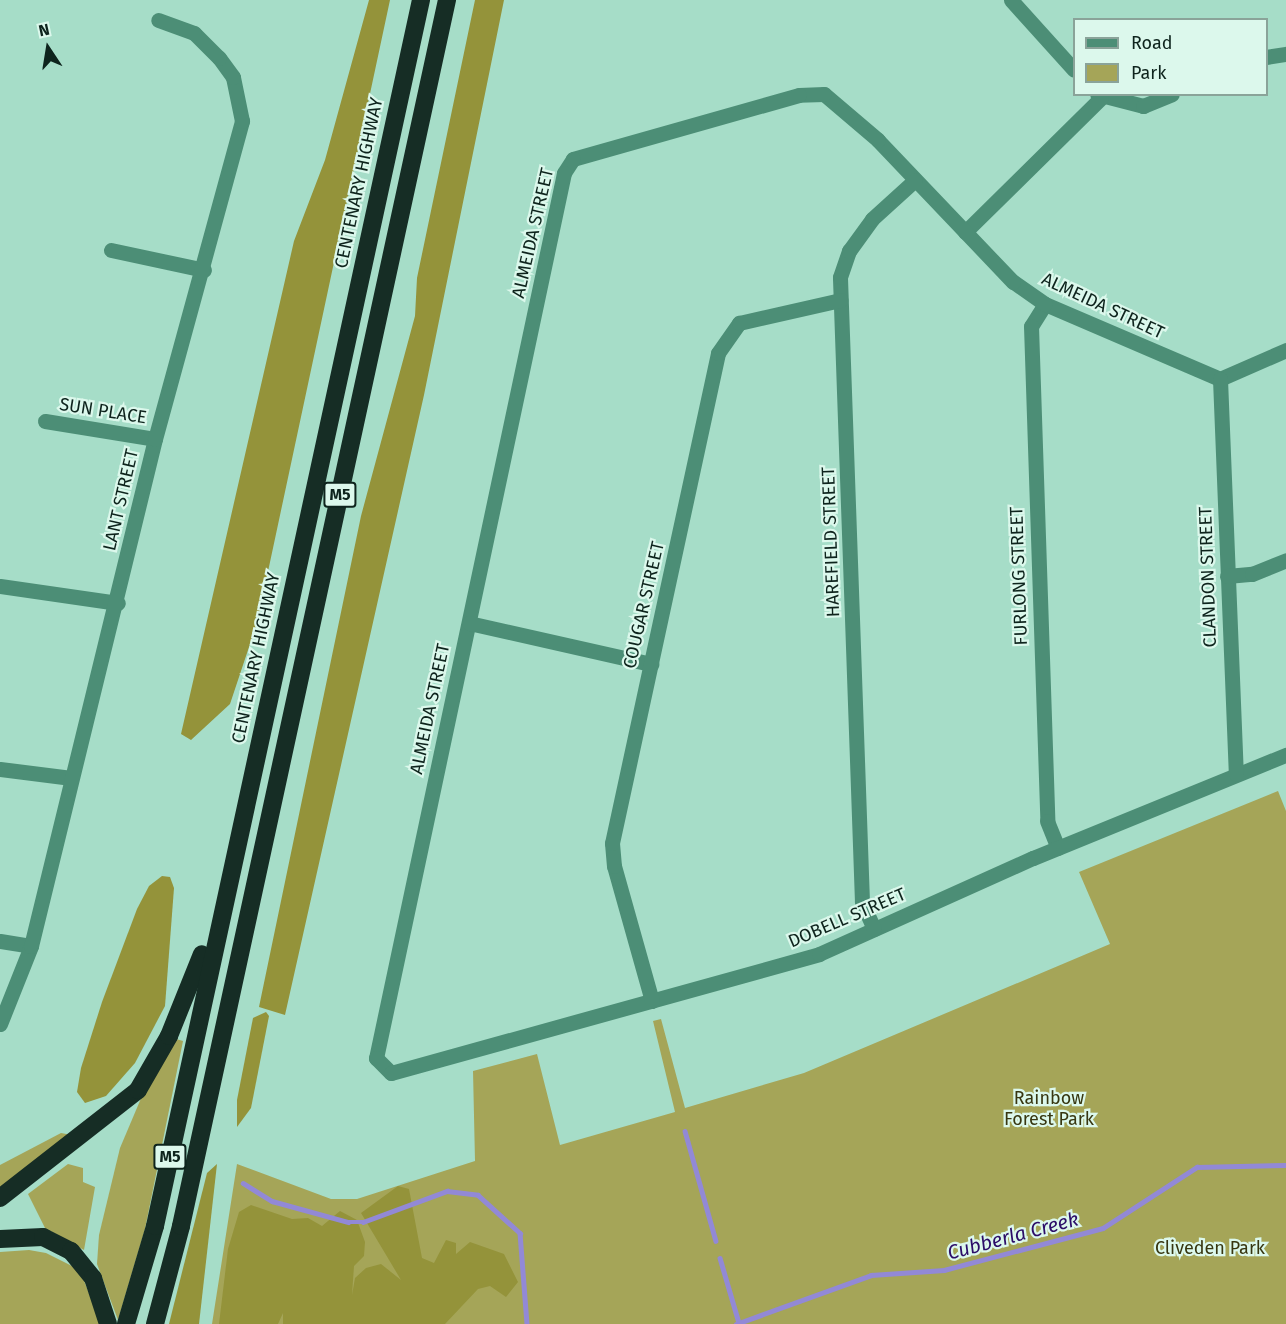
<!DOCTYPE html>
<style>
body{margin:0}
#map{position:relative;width:1286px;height:1324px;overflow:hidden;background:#a6ddc8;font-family:"Fira Sans",sans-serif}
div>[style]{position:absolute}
.green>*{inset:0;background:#a5a558}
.forest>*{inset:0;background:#94933a}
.stream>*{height:4.5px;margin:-2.25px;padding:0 2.25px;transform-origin:2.25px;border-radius:2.25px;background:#9289d6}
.minor>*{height:15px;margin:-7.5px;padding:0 7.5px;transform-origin:7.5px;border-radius:7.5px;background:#4c8e76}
.highway>*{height:18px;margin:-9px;padding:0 9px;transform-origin:9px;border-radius:9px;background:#162d25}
span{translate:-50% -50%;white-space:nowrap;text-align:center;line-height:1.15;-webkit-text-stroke:4.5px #dcf8ec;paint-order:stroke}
.shield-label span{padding:2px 4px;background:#dcf8ec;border:2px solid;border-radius:4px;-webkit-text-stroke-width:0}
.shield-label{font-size:16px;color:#0e241d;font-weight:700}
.street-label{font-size:18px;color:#0e241d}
.park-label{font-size:18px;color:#373610}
.water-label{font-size:20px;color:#2c0d68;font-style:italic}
.legend{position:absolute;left:1073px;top:18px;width:195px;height:78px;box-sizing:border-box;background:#dcf8ec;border:2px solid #8aa399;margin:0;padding:8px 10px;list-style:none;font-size:18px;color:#0e241d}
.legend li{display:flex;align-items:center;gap:12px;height:30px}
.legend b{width:30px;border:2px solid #8aa399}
.north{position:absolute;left:18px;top:18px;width:60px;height:60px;-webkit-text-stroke:4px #dcf8ec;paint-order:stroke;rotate:348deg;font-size:16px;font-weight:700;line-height:24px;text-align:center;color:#0e241d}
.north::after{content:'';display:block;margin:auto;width:21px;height:27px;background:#0e241d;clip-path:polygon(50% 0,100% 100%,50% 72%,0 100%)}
</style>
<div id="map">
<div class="green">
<i style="clip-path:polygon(1278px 791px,1286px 811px,1286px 1324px,212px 1324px,237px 1164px,331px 1199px,357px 1199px,475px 1161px,473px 1071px,537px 1054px,560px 1145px,675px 1112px,653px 1021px,661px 1019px,685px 1108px,804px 1073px,1110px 944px,1079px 872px)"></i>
<i style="clip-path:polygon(176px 1039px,183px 1041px,145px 1229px,118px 1320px,97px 1264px,99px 1235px,120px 1148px,142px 1096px)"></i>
<i style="clip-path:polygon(61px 1133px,72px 1135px,0 1189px,0 1165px)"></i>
<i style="clip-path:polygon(68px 1164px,83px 1168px,83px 1182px,95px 1187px,84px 1250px,45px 1228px,28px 1194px)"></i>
<i style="clip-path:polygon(29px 1250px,46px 1253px,74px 1267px,83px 1278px,101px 1324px,0 1324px,0 1252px)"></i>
</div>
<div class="forest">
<i style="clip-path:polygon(369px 0,390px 0,257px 623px,230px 704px,191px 740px,181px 734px,294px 241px,325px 160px)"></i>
<i style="clip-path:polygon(475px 0,504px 0,424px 395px,285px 1015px,259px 1007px,361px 516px,415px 316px,417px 278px)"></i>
<i style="clip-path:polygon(162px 876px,170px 877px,174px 888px,165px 1006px,135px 1063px,106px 1096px,85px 1103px,77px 1092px,81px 1068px,102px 1002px,137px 909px,149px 886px)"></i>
<i style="clip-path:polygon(266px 1012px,269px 1016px,251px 1108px,237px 1127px,237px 1100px,253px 1018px)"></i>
<i style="clip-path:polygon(217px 1164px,199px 1324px,169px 1324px,207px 1173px)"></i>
<i style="clip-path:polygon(398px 1186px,409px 1189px,422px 1258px,434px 1263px,446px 1240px,456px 1243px,456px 1254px,470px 1242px,504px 1254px,518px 1282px,506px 1297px,490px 1286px,478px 1289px,445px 1324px,283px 1324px,283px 1313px,278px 1324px,219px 1324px,228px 1249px,239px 1212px,251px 1205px,292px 1219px,308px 1218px,322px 1226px,340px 1211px,357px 1220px,365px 1242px,364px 1256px,354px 1266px,352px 1295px,355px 1278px,366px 1268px,381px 1264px,401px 1280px,361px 1213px)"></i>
</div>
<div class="stream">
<i style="left:685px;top:1131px;width:114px;rotate:74.3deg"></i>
<i style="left:243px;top:1183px;width:34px;rotate:32deg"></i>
<i style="left:272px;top:1201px;width:79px;rotate:15.4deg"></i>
<i style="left:348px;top:1222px;width:15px"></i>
<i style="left:363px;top:1222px;width:90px;rotate:-20.3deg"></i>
<i style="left:447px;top:1191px;width:31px;rotate:7deg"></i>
<i style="left:478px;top:1195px;width:57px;rotate:42.1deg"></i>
<i style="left:520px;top:1233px;width:91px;rotate:85.6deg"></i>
<i style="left:720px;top:1258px;width:68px;rotate:73.7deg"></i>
<i style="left:736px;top:1324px;width:144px;rotate:-19.9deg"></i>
<i style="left:871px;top:1275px;width:73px;rotate:-3.9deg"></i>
<i style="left:944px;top:1270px;width:164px;rotate:-14.8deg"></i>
<i style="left:1103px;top:1228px;width:112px;rotate:-33deg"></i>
<i style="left:1197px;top:1167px;width:89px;rotate:-1.3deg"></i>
</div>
<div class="minor">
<i style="left:1011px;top:0;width:94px;rotate:48deg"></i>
<i style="left:1266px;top:57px;width:20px;rotate:-9deg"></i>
<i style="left:1097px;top:94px;width:48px;rotate:14.6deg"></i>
<i style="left:1143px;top:106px;width:31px;rotate:-22deg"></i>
<i style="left:965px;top:232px;width:191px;rotate:-44.6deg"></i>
<i style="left:111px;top:250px;width:95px;rotate:12.1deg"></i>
<i style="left:1045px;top:304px;width:26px;rotate:122deg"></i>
<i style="left:1031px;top:326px;width:495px;rotate:88.1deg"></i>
<i style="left:1047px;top:821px;width:29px;rotate:68deg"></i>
<i style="left:1286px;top:350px;width:72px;rotate:156.3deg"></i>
<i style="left:1220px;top:379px;width:190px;rotate:-156.8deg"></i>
<i style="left:1045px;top:304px;width:39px;rotate:-145deg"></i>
<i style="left:1013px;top:282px;width:196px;rotate:-133.6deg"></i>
<i style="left:878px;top:140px;width:71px;rotate:-139.6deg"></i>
<i style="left:824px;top:94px;width:25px;rotate:178deg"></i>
<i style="left:799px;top:95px;width:235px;rotate:164.2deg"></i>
<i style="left:573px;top:159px;width:17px;rotate:123deg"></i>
<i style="left:564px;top:173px;width:905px;rotate:101.99deg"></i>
<i style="left:376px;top:1058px;width:21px;rotate:45deg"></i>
<i style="left:391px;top:1073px;width:444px;rotate:-15.5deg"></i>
<i style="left:819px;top:954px;width:235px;rotate:-24.2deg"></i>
<i style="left:1033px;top:858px;width:273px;rotate:-22.2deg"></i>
<i style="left:1220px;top:379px;width:395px;rotate:87.7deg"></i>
<i style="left:45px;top:421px;width:111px;rotate:9.3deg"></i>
<i style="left:1227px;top:576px;width:25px;rotate:-5deg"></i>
<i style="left:1252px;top:574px;width:37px;rotate:-22deg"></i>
<i style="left:0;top:586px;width:119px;rotate:8.2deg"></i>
<i style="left:469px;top:623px;width:187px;rotate:12.7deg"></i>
<i style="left:0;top:769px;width:72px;rotate:7.2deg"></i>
<i style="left:874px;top:929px;width:30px;rotate:-114deg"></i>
<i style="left:862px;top:902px;width:625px;rotate:-92.02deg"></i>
<i style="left:840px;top:277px;width:28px;rotate:-71deg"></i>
<i style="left:849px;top:251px;width:39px;rotate:-54deg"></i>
<i style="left:872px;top:219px;width:58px;rotate:-42.2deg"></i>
<i style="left:0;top:941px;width:31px;rotate:9deg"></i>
<i style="left:652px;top:1001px;width:140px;rotate:-105.7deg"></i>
<i style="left:614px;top:866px;width:23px;rotate:-95deg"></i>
<i style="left:612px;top:843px;width:501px;rotate:-77.79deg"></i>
<i style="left:718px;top:353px;width:37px;rotate:-55deg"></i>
<i style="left:739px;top:323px;width:104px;rotate:-12.8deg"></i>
<i style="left:0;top:1024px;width:84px;rotate:-68.3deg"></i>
<i style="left:31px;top:946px;width:522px;rotate:-76.26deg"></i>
<i style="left:155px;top:439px;width:330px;rotate:-74.7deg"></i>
<i style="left:242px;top:121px;width:45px;rotate:-101.6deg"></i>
<i style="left:233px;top:77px;width:24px;rotate:-126deg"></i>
<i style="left:219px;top:58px;width:35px;rotate:-135deg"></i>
<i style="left:194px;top:33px;width:38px;rotate:-160deg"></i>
</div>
<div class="highway">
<i style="left:0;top:1198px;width:175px;rotate:-38deg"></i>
<i style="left:138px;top:1090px;width:62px;rotate:-60.1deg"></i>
<i style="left:169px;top:1036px;width:88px;rotate:-68.1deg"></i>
<i style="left:0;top:1239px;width:43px;rotate:-2.7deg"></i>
<i style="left:43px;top:1237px;width:31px;rotate:27deg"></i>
<i style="left:71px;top:1251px;width:35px;rotate:51deg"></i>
<i style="left:93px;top:1278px;width:48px;rotate:71.9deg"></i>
<i style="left:126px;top:1324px;width:102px;rotate:-73.5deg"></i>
<i style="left:155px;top:1226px;width:1255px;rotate:-77.76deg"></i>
<i style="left:155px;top:1324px;width:101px;rotate:-75.1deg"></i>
<i style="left:181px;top:1226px;width:1255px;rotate:-77.76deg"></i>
</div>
<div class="shield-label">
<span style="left:340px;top:495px">M5</span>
<span style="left:170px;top:1157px">M5</span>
</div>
<div class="street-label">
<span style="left:359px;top:183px;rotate:-78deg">CENTENARY HIGHWAY</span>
<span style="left:533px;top:233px;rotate:-77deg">ALMEIDA STREET</span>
<span style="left:1103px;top:306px;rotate:25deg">ALMEIDA STREET</span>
<span style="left:103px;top:411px;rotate:9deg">SUN PLACE</span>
<span style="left:121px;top:500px;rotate:-77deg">LANT STREET</span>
<span style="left:831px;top:542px;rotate:-92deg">HAREFIELD STREET</span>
<span style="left:1019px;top:576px;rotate:-92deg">FURLONG STREET</span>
<span style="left:1208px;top:577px;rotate:-92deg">CLANDON STREET</span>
<span style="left:644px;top:605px;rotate:-77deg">COUGAR STREET</span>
<span style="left:256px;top:658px;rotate:-78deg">CENTENARY HIGHWAY</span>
<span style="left:430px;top:709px;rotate:-78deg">ALMEIDA STREET</span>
<span style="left:847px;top:918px;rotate:-23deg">DOBELL STREET</span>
</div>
<div class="park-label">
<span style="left:1049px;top:1109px">Rainbow<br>Forest Park</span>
<span style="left:1210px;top:1248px">Cliveden Park</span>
</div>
<div class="water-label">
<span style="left:1013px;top:1236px;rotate:-15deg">Cubberla Creek</span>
</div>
<ul class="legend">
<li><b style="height:8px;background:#4c8e76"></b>Road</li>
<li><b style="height:16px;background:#a5a558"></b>Park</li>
</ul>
<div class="north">N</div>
</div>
